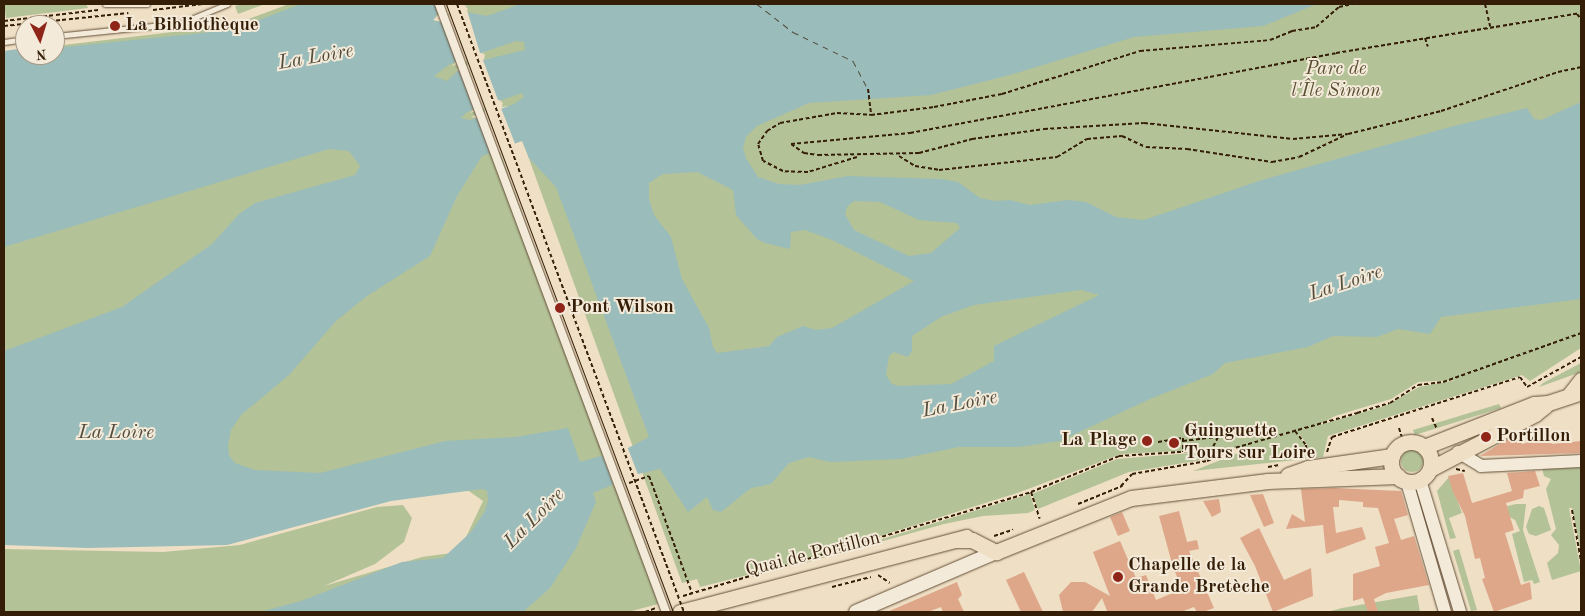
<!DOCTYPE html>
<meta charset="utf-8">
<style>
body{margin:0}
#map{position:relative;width:1585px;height:616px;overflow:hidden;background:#eedfc5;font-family:"Old Standard TT",serif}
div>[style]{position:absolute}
.green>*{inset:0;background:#b4c298}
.round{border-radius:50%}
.water>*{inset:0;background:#9abcba}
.pier>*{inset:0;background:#eedfc5}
.ferry>*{height:1px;margin-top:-0.5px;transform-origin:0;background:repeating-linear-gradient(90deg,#534d3d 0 6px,transparent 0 11px)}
.building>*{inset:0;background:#dfa78a}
.path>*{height:2px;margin-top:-1px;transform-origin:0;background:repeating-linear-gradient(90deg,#351e07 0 4px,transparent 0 6.5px)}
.roads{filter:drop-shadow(0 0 1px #634e36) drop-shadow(0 0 1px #634e36)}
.service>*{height:5px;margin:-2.5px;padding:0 2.5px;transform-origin:2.5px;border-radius:2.5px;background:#f4ead9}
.tertiary>*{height:12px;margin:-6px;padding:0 6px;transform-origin:6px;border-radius:6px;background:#f4ead9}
.secondary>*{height:14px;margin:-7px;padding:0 7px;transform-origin:7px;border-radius:7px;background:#f4ead9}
.primary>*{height:15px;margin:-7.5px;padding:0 7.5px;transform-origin:7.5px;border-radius:7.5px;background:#eedfc5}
.primary>.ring{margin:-7.5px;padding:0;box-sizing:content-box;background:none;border:15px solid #eedfc5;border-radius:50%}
.tram>*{height:1px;margin:-0.5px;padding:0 0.5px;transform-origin:0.5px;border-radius:0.5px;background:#351e07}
.path-bridge>*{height:2px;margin-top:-1px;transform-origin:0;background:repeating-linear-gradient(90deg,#351e07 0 4px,transparent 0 6.5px)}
.bridges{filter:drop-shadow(0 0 1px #634e36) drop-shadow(0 0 1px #634e36)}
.pedestrian-bridge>*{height:8px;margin:-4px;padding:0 4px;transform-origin:4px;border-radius:4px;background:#f4ead9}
.dots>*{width:14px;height:14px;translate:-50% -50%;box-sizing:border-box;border:2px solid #f4ead9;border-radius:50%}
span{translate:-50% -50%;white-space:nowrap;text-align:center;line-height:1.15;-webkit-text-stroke:4px #f4ead9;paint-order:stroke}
.poi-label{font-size:19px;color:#351e07;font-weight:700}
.left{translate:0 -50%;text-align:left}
.right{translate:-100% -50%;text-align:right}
.park-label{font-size:19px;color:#5b4f32;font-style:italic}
.street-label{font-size:19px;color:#351e07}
.water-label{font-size:20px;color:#534d3d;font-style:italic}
.frame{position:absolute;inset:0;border:5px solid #351e07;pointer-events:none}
.north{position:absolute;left:15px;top:15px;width:50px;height:50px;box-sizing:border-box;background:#f4ead9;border:1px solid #a89885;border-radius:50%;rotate:175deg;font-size:14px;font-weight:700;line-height:20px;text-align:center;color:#351e07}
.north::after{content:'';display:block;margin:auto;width:18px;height:22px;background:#8f2418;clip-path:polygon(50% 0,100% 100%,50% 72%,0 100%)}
</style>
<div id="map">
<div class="green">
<i style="clip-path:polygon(4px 4px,86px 4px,88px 8px,6px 18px)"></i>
<i style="clip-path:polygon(242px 4px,265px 4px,238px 14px,235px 6px)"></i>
<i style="clip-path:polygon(289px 4px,446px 4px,660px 593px,655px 595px,658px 604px,628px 612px,4px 612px,4px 549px,163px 552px,240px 545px,377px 507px,403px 505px,412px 518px,404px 542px,375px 564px,324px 586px,422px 557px,459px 552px,483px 501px,459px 484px,4px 530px,4px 54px,55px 55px,55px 46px,232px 25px)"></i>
<i style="clip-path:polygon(evenodd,469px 4px,1581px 4px,1581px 348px,1530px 381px,1522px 375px,1328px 436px,1323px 457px,1308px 459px,1307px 444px,1299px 434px,1305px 445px,1306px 459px,1193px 471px,1253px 447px,1121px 454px,1020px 492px,791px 564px,700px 587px,697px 579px,682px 583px,510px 106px,501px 107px,503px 103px,498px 100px,492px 58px,483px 60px,485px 55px,481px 53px,489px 50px,476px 16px,466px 12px,468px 9px,464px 6px,469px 4px,1456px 380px,1419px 387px,1385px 406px,1316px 426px,1335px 416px,1391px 399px,1418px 382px,1456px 380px)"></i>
<i style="clip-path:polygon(1581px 363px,1581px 372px,1539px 387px,1543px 383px)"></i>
<i style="clip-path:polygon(1499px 404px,1501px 408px,1415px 435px,1413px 430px)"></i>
<i class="round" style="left:1401px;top:450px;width:22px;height:22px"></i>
<i style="clip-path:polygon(1204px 452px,1208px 459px,1129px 472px,1038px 509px,1032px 494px,1117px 459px)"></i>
<i style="clip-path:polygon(1541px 464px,1581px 464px,1581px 553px,1572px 508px,1569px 508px,1581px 571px,1552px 580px,1547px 563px,1558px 553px,1559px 545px,1551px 535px,1556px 529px,1546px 489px,1551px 479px,1544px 476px)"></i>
<i style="clip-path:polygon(1449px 477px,1462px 513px,1449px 518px,1456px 538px,1450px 539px,1437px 491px)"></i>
<i style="clip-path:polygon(1030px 494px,1035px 510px,1028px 513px,983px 516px,944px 524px,787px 568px)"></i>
<i style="clip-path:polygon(1516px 504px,1526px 504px,1523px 530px,1540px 582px,1534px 584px,1532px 580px,1524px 582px,1512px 534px,1520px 531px,1515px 520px,1495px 509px)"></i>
<i style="clip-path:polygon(1539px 506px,1544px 508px,1551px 530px,1536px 536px,1529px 534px,1526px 527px,1532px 509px)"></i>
<i style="clip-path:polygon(1459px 549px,1477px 610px,1471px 611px,1453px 551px)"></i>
<i style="clip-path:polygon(1417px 595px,1420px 612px,1327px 612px,1342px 608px)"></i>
</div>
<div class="water">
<i style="clip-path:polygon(evenodd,301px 4px,469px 4px,436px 15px,435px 22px,466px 12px,487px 16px,520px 4px,1317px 4px,1263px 26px,1134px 37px,1010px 75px,931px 95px,809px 103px,757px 126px,746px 137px,743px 148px,746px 158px,758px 177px,779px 184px,800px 185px,848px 176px,941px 179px,958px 182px,980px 198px,995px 201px,1010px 200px,1030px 205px,1068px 200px,1086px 202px,1116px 217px,1144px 220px,1262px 180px,1450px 127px,1527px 108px,1534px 119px,1541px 120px,1581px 102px,1581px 299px,1441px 317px,1430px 334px,1398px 329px,1377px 337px,1333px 336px,1308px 347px,1225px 363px,1213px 374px,1150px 399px,1060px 441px,1019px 447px,959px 447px,901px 459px,830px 462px,809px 457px,789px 463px,771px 484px,751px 488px,721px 512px,713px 510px,707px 497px,688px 512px,660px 469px,638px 474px,593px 493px,596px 502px,576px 548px,550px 588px,523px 612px,260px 612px,301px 601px,402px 562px,443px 558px,471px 532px,485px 511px,488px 500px,487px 491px,482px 489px,391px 501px,227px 545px,87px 548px,4px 545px,4px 351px,122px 307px,212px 244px,239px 214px,255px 203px,355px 175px,360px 166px,349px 151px,329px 149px,4px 247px,4px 51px,25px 48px,25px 55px,55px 55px,55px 48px,232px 30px,301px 4px,516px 41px,524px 42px,525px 50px,483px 60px,459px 70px,447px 81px,434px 76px,450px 64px,516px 41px,301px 4px,522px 93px,524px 97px,514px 104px,470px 120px,461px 118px,467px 112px,522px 93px,301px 4px,522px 141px,529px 158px,556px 187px,649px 437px,628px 448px,580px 462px,568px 428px,516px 437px,445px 441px,320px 473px,255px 470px,235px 463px,229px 455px,228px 445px,231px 430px,241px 415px,289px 375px,336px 321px,367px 296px,430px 256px,457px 196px,482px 156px,522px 141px,301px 4px,697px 172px,733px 190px,736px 215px,757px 239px,765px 243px,790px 249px,791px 232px,805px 230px,832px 240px,914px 281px,832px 328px,816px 330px,803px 326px,777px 337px,769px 346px,717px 353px,713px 347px,709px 328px,682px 279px,671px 237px,654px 215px,649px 199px,649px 183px,663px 174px,697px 172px,301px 4px,854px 201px,880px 202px,919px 220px,957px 223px,960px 228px,931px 253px,909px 256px,854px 230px,845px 214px,847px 207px,854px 201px,301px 4px,1081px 290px,1099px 295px,994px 346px,994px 361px,951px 384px,899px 386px,892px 384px,886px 375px,889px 356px,894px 352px,908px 357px,912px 351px,912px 336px,941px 317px,974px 305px,1081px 290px)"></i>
</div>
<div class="pier">
<i style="clip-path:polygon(435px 4px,462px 4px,467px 7px,436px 19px,467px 10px,480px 53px,485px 54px,452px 66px,456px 62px,442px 22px,433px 20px,439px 14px)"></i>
<i style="clip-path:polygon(485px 57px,483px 60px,498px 100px,502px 101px,470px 113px,474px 109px,459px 70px,456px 70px)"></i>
<i style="clip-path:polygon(503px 105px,501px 108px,516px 146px,491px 155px,477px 118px,471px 117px)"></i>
<i style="clip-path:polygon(627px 446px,639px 477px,614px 486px,602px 454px)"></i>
</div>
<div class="ferry">
<i style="left:757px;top:4px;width:46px;rotate:37.9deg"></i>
<i style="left:793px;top:32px;width:67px;rotate:25.8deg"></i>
<i style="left:853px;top:61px;width:32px;rotate:62deg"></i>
</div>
<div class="building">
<i style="clip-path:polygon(1518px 433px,1522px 444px,1547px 437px,1552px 444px,1581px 441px,1581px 453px,1480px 456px)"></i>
<i style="clip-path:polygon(1535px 471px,1540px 486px,1524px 490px,1523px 498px,1506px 503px,1514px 530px,1505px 533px,1521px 585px,1530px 582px,1532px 599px,1494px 612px,1482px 579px,1485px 578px,1480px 558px,1475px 559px,1465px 516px,1453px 492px,1448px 476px,1463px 473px,1472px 503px,1512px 491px,1507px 473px)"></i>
<i style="clip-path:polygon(1334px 488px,1401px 491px,1408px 515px,1394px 519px,1401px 540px,1414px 536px,1429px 585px,1386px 593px,1374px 599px,1378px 612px,1368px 612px,1363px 598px,1353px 601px,1353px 574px,1380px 566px,1375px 547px,1389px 543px,1378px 508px,1363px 507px,1363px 502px,1339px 500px,1339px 507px,1333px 507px,1336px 533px,1362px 527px,1366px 539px,1326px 554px,1323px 525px,1286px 529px,1292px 514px,1305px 522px,1301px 489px)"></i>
<i style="clip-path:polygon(1263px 494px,1274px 523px,1264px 527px,1250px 495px)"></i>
<i style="clip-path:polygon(1219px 499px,1221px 512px,1212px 517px,1203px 501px)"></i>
<i style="clip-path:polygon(1179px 511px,1187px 542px,1197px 540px,1199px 549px,1189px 551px,1214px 608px,1203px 612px,1197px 612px,1194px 607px,1181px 612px,1112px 612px,1107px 611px,1102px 598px,1092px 612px,1063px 612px,1059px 595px,1071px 582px,1085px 582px,1110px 596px,1093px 552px,1120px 541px,1136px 578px,1146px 575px,1156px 600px,1182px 589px,1173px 567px,1159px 516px)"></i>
<i style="clip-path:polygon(1122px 512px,1130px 531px,1118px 536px,1110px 517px)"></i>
<i style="clip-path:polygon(1259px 528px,1284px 580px,1311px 568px,1313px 596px,1273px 612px,1255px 566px,1240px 538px)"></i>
<i style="clip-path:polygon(1024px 572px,1043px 612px,1021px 612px,1006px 580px)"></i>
<i style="clip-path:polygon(957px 582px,962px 595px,958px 599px,964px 612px,943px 612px,941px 607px,928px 612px,887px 612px)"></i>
</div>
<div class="path">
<i style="left:1485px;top:4px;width:23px;rotate:77deg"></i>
<i style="left:153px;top:10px;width:50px;rotate:-6.8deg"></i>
<i style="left:1577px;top:14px;width:6px;rotate:51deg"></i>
<i style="left:215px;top:18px;width:6px;rotate:18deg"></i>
<i style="left:4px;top:21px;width:95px;rotate:-6.7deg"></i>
<i style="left:4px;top:26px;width:125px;rotate:-6deg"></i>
<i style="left:1425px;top:38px;width:9px;rotate:72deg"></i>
<i style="left:868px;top:89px;width:26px;rotate:83deg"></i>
<i style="left:791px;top:144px;width:16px;rotate:35deg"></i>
<i style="left:804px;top:153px;width:14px;rotate:8deg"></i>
<i style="left:818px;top:155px;width:101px;rotate:-1.1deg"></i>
<i style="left:919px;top:153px;width:55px;rotate:-14.8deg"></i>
<i style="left:972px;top:139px;width:73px;rotate:-7.9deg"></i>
<i style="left:1044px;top:129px;width:100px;rotate:-3.4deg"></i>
<i style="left:1144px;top:123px;width:150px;rotate:6.1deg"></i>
<i style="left:1293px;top:139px;width:55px;rotate:-5.2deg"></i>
<i style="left:1348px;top:134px;width:96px;rotate:-13.9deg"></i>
<i style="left:1441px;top:111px;width:123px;rotate:-18.4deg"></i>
<i style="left:1558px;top:72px;width:24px;rotate:-12deg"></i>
<i style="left:791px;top:144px;width:120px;rotate:-5.3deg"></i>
<i style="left:910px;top:133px;width:433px;rotate:-10.6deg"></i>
<i style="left:1336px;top:53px;width:248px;rotate:-9.3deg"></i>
<i style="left:899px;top:156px;width:19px;rotate:32deg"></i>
<i style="left:915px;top:166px;width:24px;rotate:9deg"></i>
<i style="left:939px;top:170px;width:119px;rotate:-6.3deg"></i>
<i style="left:1057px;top:157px;width:35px;rotate:-31deg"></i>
<i style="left:1087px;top:139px;width:35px;rotate:-5deg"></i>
<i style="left:1122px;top:136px;width:26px;rotate:25deg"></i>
<i style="left:1146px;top:147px;width:41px;rotate:2.8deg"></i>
<i style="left:1187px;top:149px;width:86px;rotate:8.7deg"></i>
<i style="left:1272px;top:162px;width:27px;rotate:-10deg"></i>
<i style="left:1299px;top:157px;width:52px;rotate:-25.1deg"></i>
<i style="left:857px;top:157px;width:51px;rotate:163deg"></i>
<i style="left:808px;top:172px;width:25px;rotate:-178deg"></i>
<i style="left:783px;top:171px;width:22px;rotate:-153deg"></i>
<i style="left:763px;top:161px;width:18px;rotate:-106deg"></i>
<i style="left:758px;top:144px;width:16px;rotate:-55deg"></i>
<i style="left:767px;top:131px;width:15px;rotate:-32deg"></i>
<i style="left:780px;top:123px;width:58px;rotate:-10deg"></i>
<i style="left:837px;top:113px;width:34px;rotate:3deg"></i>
<i style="left:871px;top:115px;width:64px;rotate:-7.2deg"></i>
<i style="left:934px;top:107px;width:69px;rotate:-10.8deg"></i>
<i style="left:1002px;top:94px;width:145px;rotate:-17.3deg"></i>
<i style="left:1140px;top:51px;width:130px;rotate:-4.8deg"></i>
<i style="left:1270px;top:40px;width:24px;rotate:-22deg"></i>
<i style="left:1292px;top:31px;width:24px;rotate:-9deg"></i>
<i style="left:1316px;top:27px;width:30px;rotate:-41deg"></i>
<i style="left:1339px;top:7px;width:14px;rotate:-12deg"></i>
<i style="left:1432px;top:418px;width:12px;rotate:66deg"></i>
<i style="left:1399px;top:428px;width:17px;rotate:73deg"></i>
<i style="left:1295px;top:431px;width:18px;rotate:52deg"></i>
<i style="left:1306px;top:445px;width:9px;rotate:84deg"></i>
<i style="left:1183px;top:441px;width:35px;rotate:-7deg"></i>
<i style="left:1218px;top:437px;width:16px;rotate:117deg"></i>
<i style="left:1158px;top:442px;width:25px;rotate:-9deg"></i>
<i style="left:1183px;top:438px;width:14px;rotate:90deg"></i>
<i style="left:1327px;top:452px;width:16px;rotate:-72deg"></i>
<i style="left:1332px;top:437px;width:197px;rotate:-17.7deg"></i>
<i style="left:1520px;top:377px;width:12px;rotate:55deg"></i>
<i style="left:1527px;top:387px;width:62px;rotate:-29.1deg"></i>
<i style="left:1268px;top:467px;width:11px;rotate:-10deg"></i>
<i style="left:1456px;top:469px;width:9px;rotate:13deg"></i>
<i style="left:629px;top:483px;width:21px;rotate:-19deg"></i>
<i style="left:649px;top:476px;width:125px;rotate:69.8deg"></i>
<i style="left:1121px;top:486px;width:16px;rotate:-47deg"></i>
<i style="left:1132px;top:474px;width:76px;rotate:-9.8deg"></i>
<i style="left:1207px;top:461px;width:20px;rotate:-24deg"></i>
<i style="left:1031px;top:492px;width:28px;rotate:72deg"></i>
<i style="left:1078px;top:504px;width:48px;rotate:-22.2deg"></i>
<i style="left:1572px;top:510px;width:52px;rotate:80deg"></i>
<i style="left:994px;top:536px;width:20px;rotate:-18deg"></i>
<i style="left:878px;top:575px;width:14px;rotate:34deg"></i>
<i style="left:832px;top:587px;width:40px;rotate:-14.4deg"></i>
<i style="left:683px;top:596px;width:363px;rotate:-16.6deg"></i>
<i style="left:1031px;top:492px;width:95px;rotate:-22.2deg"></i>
<i style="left:1119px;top:456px;width:90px;rotate:-3.8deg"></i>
<i style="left:1209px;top:450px;width:9px;rotate:21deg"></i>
<i style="left:1217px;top:453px;width:146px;rotate:-15.9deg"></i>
<i style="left:1357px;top:413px;width:34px;rotate:-17deg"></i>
<i style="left:1390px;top:403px;width:33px;rotate:-33deg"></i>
<i style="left:1418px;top:385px;width:25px;rotate:-7deg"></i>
<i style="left:1443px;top:382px;width:146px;rotate:-19.5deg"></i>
<i style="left:645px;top:612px;width:12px;rotate:-20deg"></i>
</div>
<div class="roads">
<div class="service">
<i style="left:105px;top:4px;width:42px"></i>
<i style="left:55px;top:36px;width:127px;rotate:-5.9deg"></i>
<i style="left:181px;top:23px;width:50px;rotate:-22.4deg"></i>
<i style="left:4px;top:42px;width:21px;rotate:-8deg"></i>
</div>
<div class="tertiary">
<i style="left:1458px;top:452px;width:27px;rotate:31deg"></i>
<i style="left:1481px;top:466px;width:100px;rotate:-2.9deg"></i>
<i style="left:1420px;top:480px;width:138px;rotate:73.1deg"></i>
<i style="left:1407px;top:482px;width:135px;rotate:73.7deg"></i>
</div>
<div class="secondary">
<i style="left:856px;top:612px;width:152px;rotate:-23.2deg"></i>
</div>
<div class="primary">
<i style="left:1570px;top:394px;width:18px;rotate:-52deg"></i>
<i class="ring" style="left:1391px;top:442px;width:25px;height:25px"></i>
<i style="left:1424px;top:447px;width:118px;rotate:-21.4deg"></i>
<i style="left:1534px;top:404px;width:14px;rotate:-4deg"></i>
<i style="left:1548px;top:403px;width:35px;rotate:-18deg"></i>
<i style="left:1430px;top:469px;width:119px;rotate:-27.6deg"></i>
<i style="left:1535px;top:414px;width:13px;rotate:-39deg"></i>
<i style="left:1288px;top:475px;width:21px;rotate:-19deg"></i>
<i style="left:1308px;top:468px;width:85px;rotate:-8.1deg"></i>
<i style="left:956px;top:540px;width:16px"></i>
<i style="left:972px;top:540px;width:27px;rotate:27deg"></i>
<i style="left:996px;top:552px;width:145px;rotate:-21.8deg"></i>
<i style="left:1131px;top:498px;width:138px;rotate:-7.1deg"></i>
<i style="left:1268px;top:481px;width:130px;rotate:-2.2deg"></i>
<i style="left:680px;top:612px;width:296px;rotate:-14.7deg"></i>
</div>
</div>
<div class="tram">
<i style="left:446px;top:4px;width:649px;rotate:69.53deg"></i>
</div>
<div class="path-bridge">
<i style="left:457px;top:4px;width:649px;rotate:69.53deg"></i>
</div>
<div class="bridges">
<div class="pedestrian-bridge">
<i style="left:439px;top:4px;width:649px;rotate:69.53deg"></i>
</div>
</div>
<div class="dots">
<i style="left:115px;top:26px;background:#8f2418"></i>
<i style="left:560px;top:308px;background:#8f2418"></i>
<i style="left:1486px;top:437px;background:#8f2418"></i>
<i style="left:1147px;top:441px;background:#8f2418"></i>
<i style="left:1174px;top:443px;background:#8f2418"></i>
<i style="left:1118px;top:577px;background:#8f2418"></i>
</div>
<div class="poi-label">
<span class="left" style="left:125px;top:26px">La Bibliothèque</span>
<span class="left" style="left:570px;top:308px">Pont Wilson</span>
<span class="left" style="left:1184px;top:443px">Guinguette<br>Tours sur Loire</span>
<span class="left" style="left:1496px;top:437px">Portillon</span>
<span class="right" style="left:1137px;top:441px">La Plage</span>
<span class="left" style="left:1128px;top:577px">Chapelle de la<br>Grande Bretèche</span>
</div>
<div class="park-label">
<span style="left:1336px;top:81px">Parc de<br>l'Île Simon</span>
</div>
<div class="street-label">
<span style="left:813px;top:555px;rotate:-14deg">Quai de Portillon</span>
</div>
<div class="water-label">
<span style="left:316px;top:58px;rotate:-10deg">La Loire</span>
<span style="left:1346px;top:284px;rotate:-18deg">La Loire</span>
<span style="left:960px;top:405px;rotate:-11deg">La Loire</span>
<span style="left:116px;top:433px">La Loire</span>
<span style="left:535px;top:519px;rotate:-45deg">La Loire</span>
</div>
<div class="frame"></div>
<div class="north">N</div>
</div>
